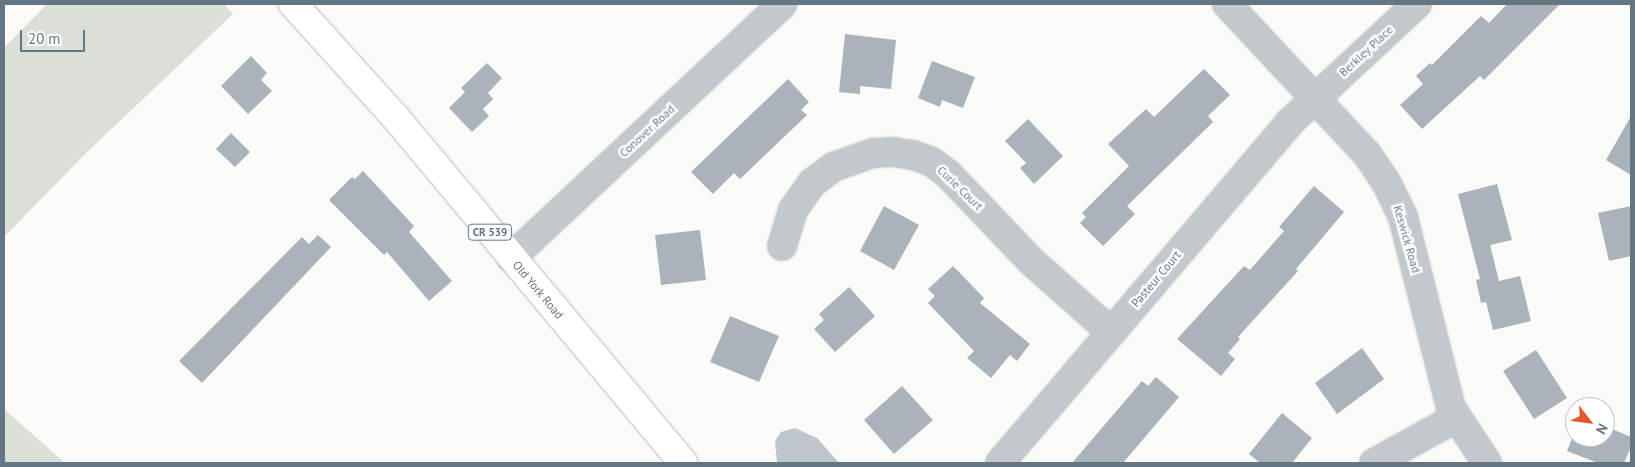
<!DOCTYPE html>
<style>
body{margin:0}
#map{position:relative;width:1635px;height:467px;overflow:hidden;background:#fafaf8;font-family:"PT Sans",sans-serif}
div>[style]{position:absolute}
.green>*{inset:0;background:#dadfd7}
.water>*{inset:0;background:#bbc7cb}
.building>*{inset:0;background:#aab3b9}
.roads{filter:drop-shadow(0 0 1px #b5babe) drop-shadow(0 0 1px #b5babe)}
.minor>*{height:28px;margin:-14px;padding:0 14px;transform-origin:14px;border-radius:14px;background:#c3c8cc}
.major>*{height:28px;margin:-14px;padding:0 14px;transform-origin:14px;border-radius:14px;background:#fff}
span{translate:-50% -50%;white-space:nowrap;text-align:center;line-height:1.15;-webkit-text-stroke:5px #fff;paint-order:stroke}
.shield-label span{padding:1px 4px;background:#fff;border:1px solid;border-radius:4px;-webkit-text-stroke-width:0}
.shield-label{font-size:11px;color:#657683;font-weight:700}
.street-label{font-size:12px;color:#657683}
.frame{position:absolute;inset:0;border:5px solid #657683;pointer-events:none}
.north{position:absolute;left:1565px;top:397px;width:50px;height:50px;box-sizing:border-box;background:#fff;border:1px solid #c1c8cd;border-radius:50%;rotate:120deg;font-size:14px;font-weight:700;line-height:20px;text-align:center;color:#657683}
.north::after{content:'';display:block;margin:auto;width:18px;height:22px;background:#e4572e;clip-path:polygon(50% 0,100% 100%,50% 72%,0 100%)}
.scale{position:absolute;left:20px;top:30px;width:65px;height:22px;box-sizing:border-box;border:2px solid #657683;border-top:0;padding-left:6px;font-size:15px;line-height:18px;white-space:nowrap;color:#657683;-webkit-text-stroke:4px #fff;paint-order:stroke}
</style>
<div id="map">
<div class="green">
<i style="clip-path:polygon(47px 4px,224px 4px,233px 14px,87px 152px,4px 237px,4px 48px)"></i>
<i style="clip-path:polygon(4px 409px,65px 463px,4px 463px)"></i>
</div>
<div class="water">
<i style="clip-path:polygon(795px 428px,817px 438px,839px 463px,777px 463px,775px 441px,781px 432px)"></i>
</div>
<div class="building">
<i style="clip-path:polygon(1507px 4px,1560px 4px,1484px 80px,1480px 76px,1422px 129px,1400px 105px,1423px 84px,1416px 76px,1430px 63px,1432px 65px,1481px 16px,1489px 23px)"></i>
<i style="clip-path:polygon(845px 34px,896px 40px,891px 89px,860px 86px,860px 94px,839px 92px)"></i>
<i style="clip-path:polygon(251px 56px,267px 73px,261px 80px,272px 91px,248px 114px,221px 86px)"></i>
<i style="clip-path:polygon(932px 61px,975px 77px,963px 108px,942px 100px,940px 107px,918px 98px)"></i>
<i style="clip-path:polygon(487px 63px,502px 78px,488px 93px,493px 99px,483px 109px,489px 116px,472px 132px,449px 108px,465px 92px,461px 88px)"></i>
<i style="clip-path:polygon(1204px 69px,1230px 95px,1208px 116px,1213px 122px,1127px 206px,1135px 214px,1103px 246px,1080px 223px,1086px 217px,1082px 213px,1129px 166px,1108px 144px,1146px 109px,1154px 117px)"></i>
<i style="clip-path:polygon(788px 79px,809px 102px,801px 110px,807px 115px,740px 179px,734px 173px,713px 194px,691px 172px)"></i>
<i style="clip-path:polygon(1631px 116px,1631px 175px,1606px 160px)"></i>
<i style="clip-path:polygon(1028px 119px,1063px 156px,1034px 184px,1020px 168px,1026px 163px,1005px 141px)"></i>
<i style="clip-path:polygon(231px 133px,250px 152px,235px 167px,216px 149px)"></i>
<i style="clip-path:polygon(363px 171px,414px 226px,409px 232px,452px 281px,429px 301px,387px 252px,384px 255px,329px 200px,352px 177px,355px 179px)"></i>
<i style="clip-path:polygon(1497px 184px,1512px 240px,1490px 245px,1499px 281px,1520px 276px,1531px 321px,1493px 330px,1486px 302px,1481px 303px,1476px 280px,1480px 279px,1458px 194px)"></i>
<i style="clip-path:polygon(1314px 186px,1344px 212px,1296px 269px,1298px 271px,1238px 337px,1240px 339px,1228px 353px,1235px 359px,1221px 376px,1177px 339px,1244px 266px,1250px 270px,1284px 231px,1279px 227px)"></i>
<i style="clip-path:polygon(884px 206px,919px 225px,894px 270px,860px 251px)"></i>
<i style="clip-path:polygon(1631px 206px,1631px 256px,1609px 261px,1598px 213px)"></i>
<i style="clip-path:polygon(700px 230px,706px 280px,661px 285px,655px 235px)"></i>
<i style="clip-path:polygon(318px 235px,331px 247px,202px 383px,179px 361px,302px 237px,309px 244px)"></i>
<i style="clip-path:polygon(953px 266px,984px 298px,980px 303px,1030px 344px,1017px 361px,1010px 355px,991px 378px,967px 358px,974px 351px,928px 303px,935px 296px,928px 289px)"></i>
<i style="clip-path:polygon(849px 287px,875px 316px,835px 352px,814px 329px,824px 320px,819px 314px)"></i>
<i style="clip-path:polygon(730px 316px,779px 336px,759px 382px,710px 362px)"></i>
<i style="clip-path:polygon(1362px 348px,1384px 379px,1337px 414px,1315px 383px)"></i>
<i style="clip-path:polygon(1536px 350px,1567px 398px,1534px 419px,1503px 371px)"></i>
<i style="clip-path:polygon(1156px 377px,1179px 397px,1123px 463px,1072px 463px,1142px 381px,1148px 386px)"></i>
<i style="clip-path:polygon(902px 386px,933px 420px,894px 454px,864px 420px)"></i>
<i style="clip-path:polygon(1282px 413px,1312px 438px,1292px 463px,1260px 463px,1249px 454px)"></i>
<i style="clip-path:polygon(1605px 426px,1631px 437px,1631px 447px,1624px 463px,1598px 463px,1567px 451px,1575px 431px,1575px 437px,1605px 437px)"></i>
</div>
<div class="roads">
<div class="minor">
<i style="left:1227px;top:4px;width:205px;rotate:47deg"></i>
<i style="left:1367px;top:154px;width:36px;rotate:56deg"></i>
<i style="left:1387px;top:184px;width:37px;rotate:64deg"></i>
<i style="left:1403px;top:217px;width:197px;rotate:75.9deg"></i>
<i style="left:1451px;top:408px;width:66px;rotate:56.8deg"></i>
<i style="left:782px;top:246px;width:38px;rotate:-73deg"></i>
<i style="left:793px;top:210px;width:33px;rotate:-55deg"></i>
<i style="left:812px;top:183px;width:26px;rotate:-37deg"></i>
<i style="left:833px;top:167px;width:42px;rotate:-19.3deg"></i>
<i style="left:873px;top:153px;width:20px;rotate:-3deg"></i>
<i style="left:893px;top:152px;width:20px;rotate:9deg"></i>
<i style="left:913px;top:155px;width:20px;rotate:20deg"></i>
<i style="left:932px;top:162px;width:20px;rotate:37deg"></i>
<i style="left:948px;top:174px;width:120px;rotate:46.3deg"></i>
<i style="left:1031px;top:261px;width:107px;rotate:41.6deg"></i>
<i style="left:511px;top:258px;width:371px;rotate:-43.1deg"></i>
<i style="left:1000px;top:463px;width:448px;rotate:-49.6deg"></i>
<i style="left:1290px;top:122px;width:173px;rotate:-42.9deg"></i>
<i style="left:1374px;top:463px;width:94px;rotate:-28.8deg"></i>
</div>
<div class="major">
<i style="left:293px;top:4px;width:154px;rotate:47.9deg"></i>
<i style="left:396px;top:118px;width:449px;rotate:50.2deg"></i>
</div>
</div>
<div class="shield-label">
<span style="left:490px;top:232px">CR 539</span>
</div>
<div class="street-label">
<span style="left:1366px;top:51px;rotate:-43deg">Berkley Place</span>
<span style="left:647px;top:131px;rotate:-43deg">Conover Road</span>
<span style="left:960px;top:188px;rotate:44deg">Curie Court</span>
<span style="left:1407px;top:239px;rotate:74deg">Keswick Road</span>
<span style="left:1156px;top:279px;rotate:-50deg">Pasteur Court</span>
<span style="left:538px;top:290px;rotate:50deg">Old York Road</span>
</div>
<div class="frame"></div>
<div class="north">N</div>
<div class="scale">20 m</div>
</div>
